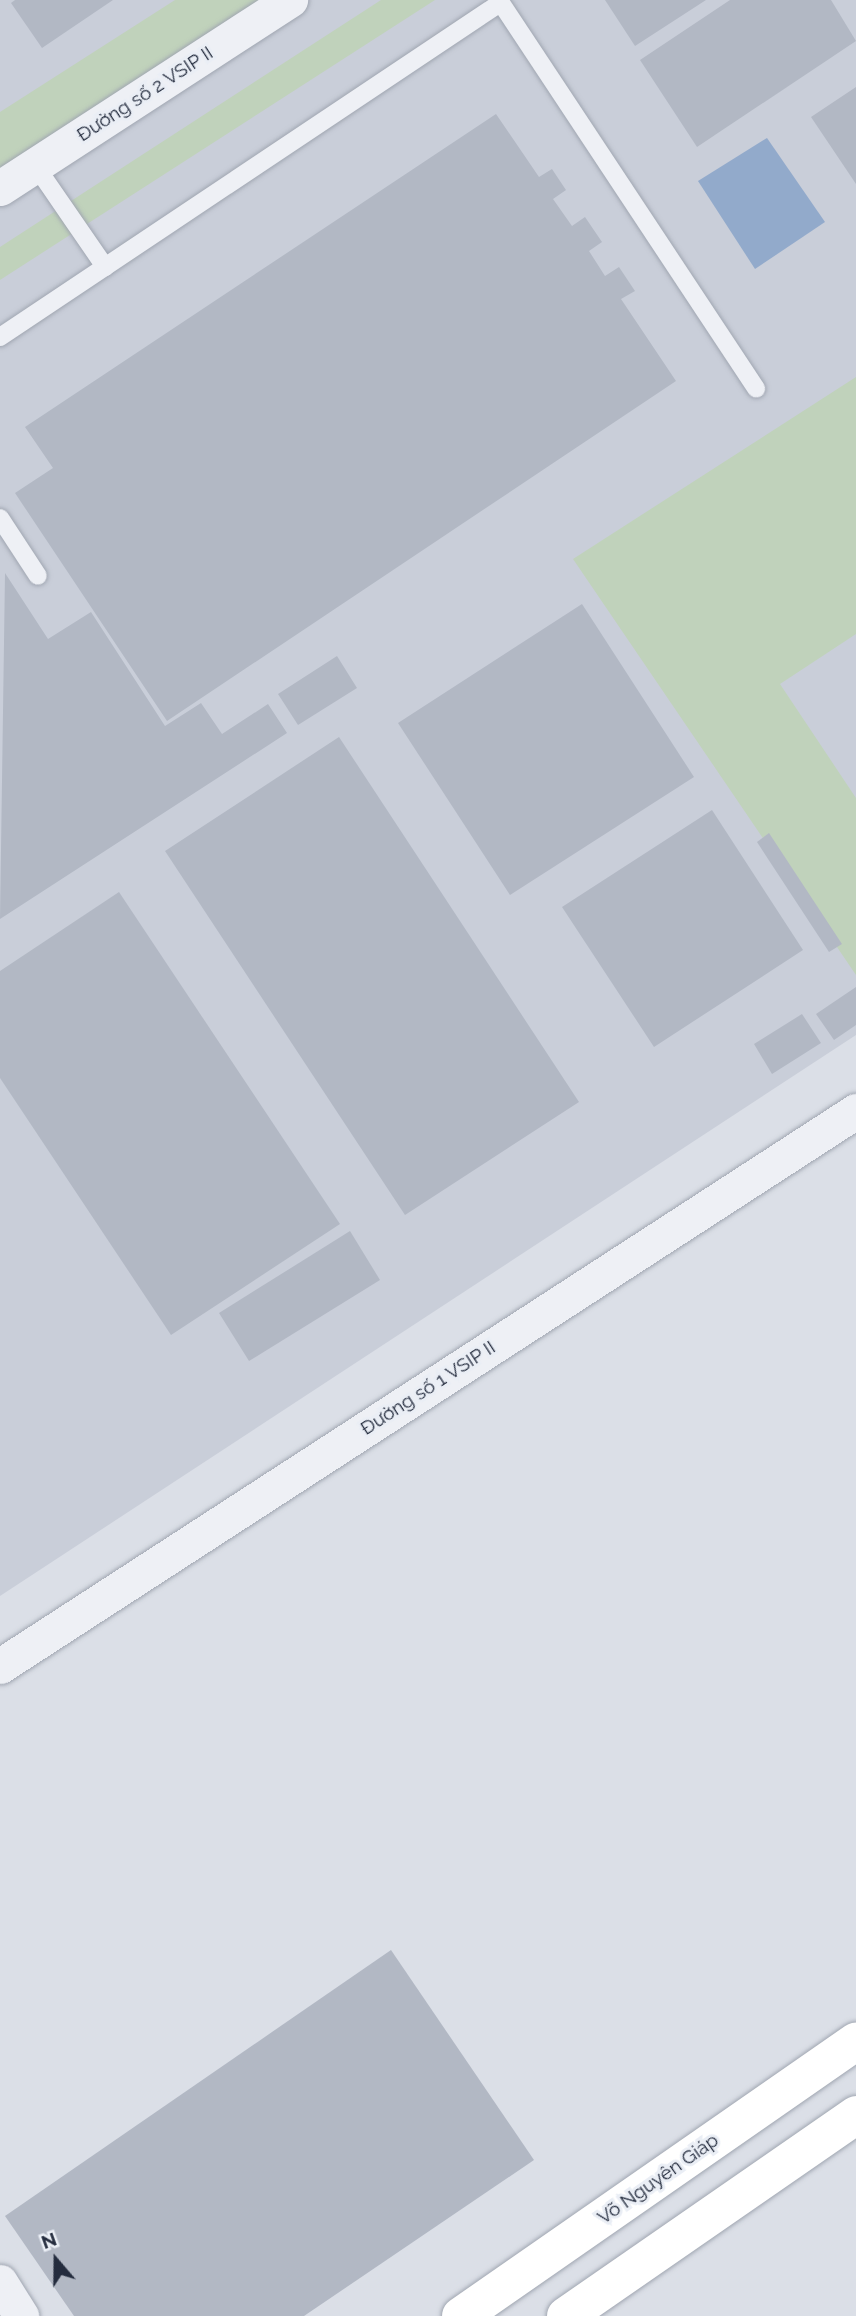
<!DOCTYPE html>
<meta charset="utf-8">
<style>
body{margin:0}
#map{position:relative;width:856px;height:2316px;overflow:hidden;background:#dbdfe7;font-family:Raleway,sans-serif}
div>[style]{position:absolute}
.built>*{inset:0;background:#c9ced9}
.green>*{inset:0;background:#c0d2bb}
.water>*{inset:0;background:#92aacb}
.building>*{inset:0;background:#b2b8c4}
.roads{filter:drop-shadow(0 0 2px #a0a6b1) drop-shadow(0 0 2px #a0a6b1)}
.lane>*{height:18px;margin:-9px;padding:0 9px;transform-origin:9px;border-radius:9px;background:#eef0f5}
.street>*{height:35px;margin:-17.5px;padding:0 17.5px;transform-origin:17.5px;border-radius:17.5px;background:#eef0f5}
.secondary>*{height:38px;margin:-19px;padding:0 19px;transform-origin:19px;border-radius:19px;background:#fff}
span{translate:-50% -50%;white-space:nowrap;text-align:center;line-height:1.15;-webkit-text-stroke:6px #eaeef5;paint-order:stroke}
.street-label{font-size:19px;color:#242c3e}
.north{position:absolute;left:21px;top:2225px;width:70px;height:70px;-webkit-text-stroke:5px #eaeef5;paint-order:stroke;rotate:340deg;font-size:19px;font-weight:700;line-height:28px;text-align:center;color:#242c3e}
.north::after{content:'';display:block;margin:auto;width:24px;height:32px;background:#242c3e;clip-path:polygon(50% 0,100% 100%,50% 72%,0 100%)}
</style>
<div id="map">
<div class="built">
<i style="clip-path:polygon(0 0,856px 0,856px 1035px,0 1596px)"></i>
</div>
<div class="green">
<i style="clip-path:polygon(175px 0,273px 0,0 175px,0 112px)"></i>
<i style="clip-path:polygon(381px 0,435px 0,0 280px,0 247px)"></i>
<i style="clip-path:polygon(856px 377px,856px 634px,780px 684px,856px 798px,856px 975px,573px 559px)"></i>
</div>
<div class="water">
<i style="clip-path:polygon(767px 138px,825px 222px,755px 269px,698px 181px)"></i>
</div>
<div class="building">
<i style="clip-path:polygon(15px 0,113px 0,42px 48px,11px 3px)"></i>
<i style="clip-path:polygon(605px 0,706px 0,635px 46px)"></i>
<i style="clip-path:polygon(730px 0,831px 0,856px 41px,697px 147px,640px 60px)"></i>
<i style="clip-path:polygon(856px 87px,856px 184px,811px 117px)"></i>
<i style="clip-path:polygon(496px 114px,539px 177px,552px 169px,566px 190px,553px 199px,572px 226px,585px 217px,602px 242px,589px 251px,605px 276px,619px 267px,635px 291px,621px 299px,676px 381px,167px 721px,15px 493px,53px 468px,25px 427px)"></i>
<i style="clip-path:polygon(5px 573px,48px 639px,91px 612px,165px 726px,201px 703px,222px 734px,268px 704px,287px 733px,0 919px)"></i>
<i style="clip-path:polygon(582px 604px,694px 777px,510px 895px,398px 723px)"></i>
<i style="clip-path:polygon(337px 656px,357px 688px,298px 725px,278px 694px)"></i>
<i style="clip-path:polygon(339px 737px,579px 1102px,405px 1215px,165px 851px)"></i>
<i style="clip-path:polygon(712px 810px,803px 950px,654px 1047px,562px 907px)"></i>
<i style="clip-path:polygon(769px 833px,842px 944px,829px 952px,757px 842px)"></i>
<i style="clip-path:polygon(119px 892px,340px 1224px,171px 1335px,0 1078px,0 971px)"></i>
<i style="clip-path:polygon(856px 987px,856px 1025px,834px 1040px,816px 1014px)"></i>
<i style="clip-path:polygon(802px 1014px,821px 1043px,772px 1074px,754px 1044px)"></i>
<i style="clip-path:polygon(350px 1231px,380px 1280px,249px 1361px,219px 1313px)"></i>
<i style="clip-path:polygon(391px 1950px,534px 2160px,304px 2316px,74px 2316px,5px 2216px)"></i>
</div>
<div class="roads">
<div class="lane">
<i style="left:499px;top:0;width:466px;rotate:56.5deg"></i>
<i style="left:35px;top:165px;width:124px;rotate:55.5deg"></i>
<i style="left:0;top:337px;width:601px;rotate:-33.74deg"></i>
<i style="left:0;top:518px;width:69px;rotate:56.8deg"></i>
</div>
<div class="street">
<i style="left:0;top:188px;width:346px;rotate:-33deg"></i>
<i style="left:0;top:1666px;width:1020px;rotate:-32.96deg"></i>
<i style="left:0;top:2282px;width:40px;rotate:58deg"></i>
</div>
<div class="secondary">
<i style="left:461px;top:2316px;width:481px;rotate:-34.8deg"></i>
<i style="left:566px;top:2316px;width:353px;rotate:-34.7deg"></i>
</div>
</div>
<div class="street-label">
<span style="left:145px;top:94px;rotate:-33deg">Đường số 2 VSIP II</span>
<span style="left:428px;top:1388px;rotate:-33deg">Đường số 1 VSIP II</span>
<span style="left:658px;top:2179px;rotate:-35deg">Võ Nguyên Giáp</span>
</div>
<div class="north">N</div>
</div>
